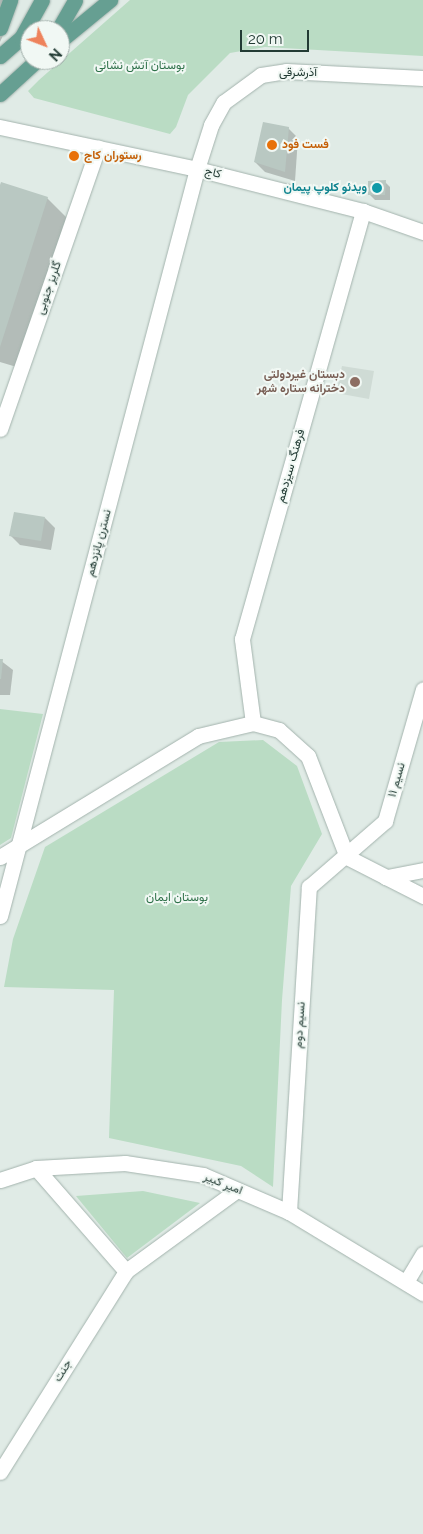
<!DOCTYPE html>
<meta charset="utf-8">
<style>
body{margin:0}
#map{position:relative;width:423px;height:1534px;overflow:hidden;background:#e0ebe6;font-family:Raleway,Vazirmatn,sans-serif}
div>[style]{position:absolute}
.built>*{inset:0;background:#cfdbd5}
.green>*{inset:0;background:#badcc4}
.shadow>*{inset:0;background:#0003}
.building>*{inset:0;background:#b9c8c2}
.roads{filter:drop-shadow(0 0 1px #a3b3ad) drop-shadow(0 0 1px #a3b3ad)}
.street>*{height:15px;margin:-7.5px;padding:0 7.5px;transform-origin:7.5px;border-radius:7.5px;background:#fff}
.secondary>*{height:15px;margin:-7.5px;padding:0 7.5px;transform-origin:7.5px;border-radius:7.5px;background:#fff}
.primary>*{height:15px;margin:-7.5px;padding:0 7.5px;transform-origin:7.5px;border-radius:7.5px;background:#669f92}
.dots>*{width:14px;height:14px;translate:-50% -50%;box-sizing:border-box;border:2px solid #f1f8f4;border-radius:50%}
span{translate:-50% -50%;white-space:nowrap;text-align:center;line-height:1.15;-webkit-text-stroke:4px #f1f8f4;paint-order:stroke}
.park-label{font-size:12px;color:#2d7048}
.street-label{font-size:12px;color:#223b34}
.food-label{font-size:12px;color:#c56008;font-weight:700}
.left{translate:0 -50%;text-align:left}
.culture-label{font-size:12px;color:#0d838f;font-weight:700}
.right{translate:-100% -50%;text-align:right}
.education-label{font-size:12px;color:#785e54;font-weight:700}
.north{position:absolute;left:20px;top:20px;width:50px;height:50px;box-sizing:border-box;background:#f1f8f4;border:1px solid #9eaca7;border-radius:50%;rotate:133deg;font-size:14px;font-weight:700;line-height:20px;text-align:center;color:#223b34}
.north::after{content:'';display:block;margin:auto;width:18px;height:22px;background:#ee825b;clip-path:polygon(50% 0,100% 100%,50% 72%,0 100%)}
.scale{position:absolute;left:240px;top:30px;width:69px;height:22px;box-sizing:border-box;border:2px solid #223b34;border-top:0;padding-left:6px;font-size:15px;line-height:18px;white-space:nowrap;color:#223b34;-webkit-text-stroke:4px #f1f8f4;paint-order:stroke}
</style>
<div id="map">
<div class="built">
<i style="clip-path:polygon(342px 366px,374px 371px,369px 399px,336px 393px)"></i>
</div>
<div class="green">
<i style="clip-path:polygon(130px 0,423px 0,423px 56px,265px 47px,230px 53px,188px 95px,176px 127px,170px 134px,34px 98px,28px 91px,39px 80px)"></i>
<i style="clip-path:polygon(0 709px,43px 714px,11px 838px,0 845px)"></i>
<i style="clip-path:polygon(263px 740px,297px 766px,322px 834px,291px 886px,282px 1000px,273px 1187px,241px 1166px,109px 1138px,114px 990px,4px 987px,13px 939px,45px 847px,219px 742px)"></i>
<i style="clip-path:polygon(143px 1191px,200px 1203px,127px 1258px,76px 1196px)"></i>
</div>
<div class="shadow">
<i style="clip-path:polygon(0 0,10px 0,12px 16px,0 42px)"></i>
<i style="clip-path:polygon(288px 128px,298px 138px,295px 181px,265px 172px,255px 162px)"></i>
<i style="clip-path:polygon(385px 182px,390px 187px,390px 200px,375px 200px,370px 195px)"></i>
<i style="clip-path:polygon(0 189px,47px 198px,67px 218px,20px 368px,0 362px)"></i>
<i style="clip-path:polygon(45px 518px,55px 528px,51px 550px,20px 545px,10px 535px)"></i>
<i style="clip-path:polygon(0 660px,13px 670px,10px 695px,0 695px)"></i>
</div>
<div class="building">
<i style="clip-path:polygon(263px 122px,289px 127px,285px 172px,254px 162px)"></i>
<i style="clip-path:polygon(386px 180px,385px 195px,368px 195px,368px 181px)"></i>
<i style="clip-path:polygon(1px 182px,48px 197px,0 347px,0 185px)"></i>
<i style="clip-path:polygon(14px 512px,45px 517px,41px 541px,9px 536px)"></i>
<i style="clip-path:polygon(0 659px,3px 659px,1px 679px,0 679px)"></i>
</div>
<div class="roads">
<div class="street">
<i style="left:0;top:429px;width:298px;rotate:-70.8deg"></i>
<i style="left:253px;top:723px;width:85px;rotate:-97.5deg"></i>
<i style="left:242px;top:639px;width:445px;rotate:-74.2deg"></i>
<i style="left:0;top:857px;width:232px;rotate:-31.4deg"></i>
<i style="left:198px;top:736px;width:57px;rotate:-13.3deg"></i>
<i style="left:253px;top:723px;width:27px;rotate:15deg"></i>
<i style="left:279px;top:730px;width:39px;rotate:42deg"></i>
<i style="left:308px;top:756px;width:108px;rotate:68.9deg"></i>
<i style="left:347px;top:857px;width:44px;rotate:27.1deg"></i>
<i style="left:423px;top:870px;width:38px;rotate:169deg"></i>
<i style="left:386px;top:877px;width:42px;rotate:27.2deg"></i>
<i style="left:0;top:916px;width:773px;rotate:-75.23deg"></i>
<i style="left:289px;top:1212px;width:326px;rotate:-86.5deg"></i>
<i style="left:309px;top:887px;width:101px;rotate:-41deg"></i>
<i style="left:385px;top:821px;width:137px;rotate:-73.9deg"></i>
<i style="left:406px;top:1282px;width:33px;rotate:-59deg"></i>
</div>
<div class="secondary">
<i style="left:0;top:127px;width:201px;rotate:12deg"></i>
<i style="left:197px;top:169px;width:171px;rotate:14.2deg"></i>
<i style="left:363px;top:211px;width:64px;rotate:19.3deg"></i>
<i style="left:197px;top:169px;width:46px;rotate:-72.3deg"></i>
<i style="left:211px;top:125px;width:26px;rotate:-61deg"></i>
<i style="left:224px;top:102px;width:46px;rotate:-36.1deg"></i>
<i style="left:261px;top:75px;width:25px;rotate:-9deg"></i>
<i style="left:286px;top:71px;width:137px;rotate:2.9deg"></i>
<i style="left:36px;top:1168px;width:137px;rotate:48.9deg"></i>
<i style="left:126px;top:1271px;width:137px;rotate:-36.1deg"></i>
<i style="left:0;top:1180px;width:38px;rotate:-18deg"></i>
<i style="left:36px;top:1168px;width:89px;rotate:-3.2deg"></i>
<i style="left:125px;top:1163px;width:79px;rotate:8.7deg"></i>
<i style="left:203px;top:1175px;width:94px;rotate:23.3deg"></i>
<i style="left:289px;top:1212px;width:157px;rotate:31.2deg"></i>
<i style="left:0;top:1472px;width:237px;rotate:-57.9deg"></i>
</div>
<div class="primary">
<i style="left:0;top:28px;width:30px;rotate:-70deg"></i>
<i style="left:58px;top:30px;width:34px;rotate:-60deg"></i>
<i style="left:60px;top:41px;width:65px;rotate:-39.4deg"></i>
<i style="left:0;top:56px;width:28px;rotate:-41deg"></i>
<i style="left:21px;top:38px;width:43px;rotate:-61.1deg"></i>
<i style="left:0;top:94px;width:50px;rotate:-42.6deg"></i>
</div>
</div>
<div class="dots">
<i style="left:272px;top:145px;background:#e8710a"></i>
<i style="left:74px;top:156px;background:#e8710a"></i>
<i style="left:377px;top:188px;background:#0f9aa8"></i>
<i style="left:355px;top:382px;background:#8d6e63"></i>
</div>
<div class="park-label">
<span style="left:140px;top:66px">بوستان آتش نشانی</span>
<span style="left:177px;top:898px">بوستان ایمان</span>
</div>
<div class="street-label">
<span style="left:298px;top:73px">آذرشرقی</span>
<span style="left:213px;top:173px;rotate:14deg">کاج</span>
<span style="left:49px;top:288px;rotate:-71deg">گلریز جنوبی</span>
<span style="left:291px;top:466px;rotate:-74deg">فرهنگ سیزدهم</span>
<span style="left:99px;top:543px;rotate:-75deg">نسترن پانزدهم</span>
<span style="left:397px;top:780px;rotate:-74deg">نسیم ۱۱</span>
<span style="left:300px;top:1025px;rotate:-86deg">نسیم دوم</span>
<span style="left:223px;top:1184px;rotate:22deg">امیر کبیر</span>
<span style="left:63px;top:1371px;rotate:-58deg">جنت</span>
</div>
<div class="food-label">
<span class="left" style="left:282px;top:145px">فست فود</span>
<span class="left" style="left:84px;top:156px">رستوران کاج</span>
</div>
<div class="culture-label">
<span class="right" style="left:367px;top:188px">ویدئو کلوپ پیمان</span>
</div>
<div class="education-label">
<span class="right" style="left:345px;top:382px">دبستان غیردولتی<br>دخترانه ستاره شهر</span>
</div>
<div class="north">N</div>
<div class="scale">20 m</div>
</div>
